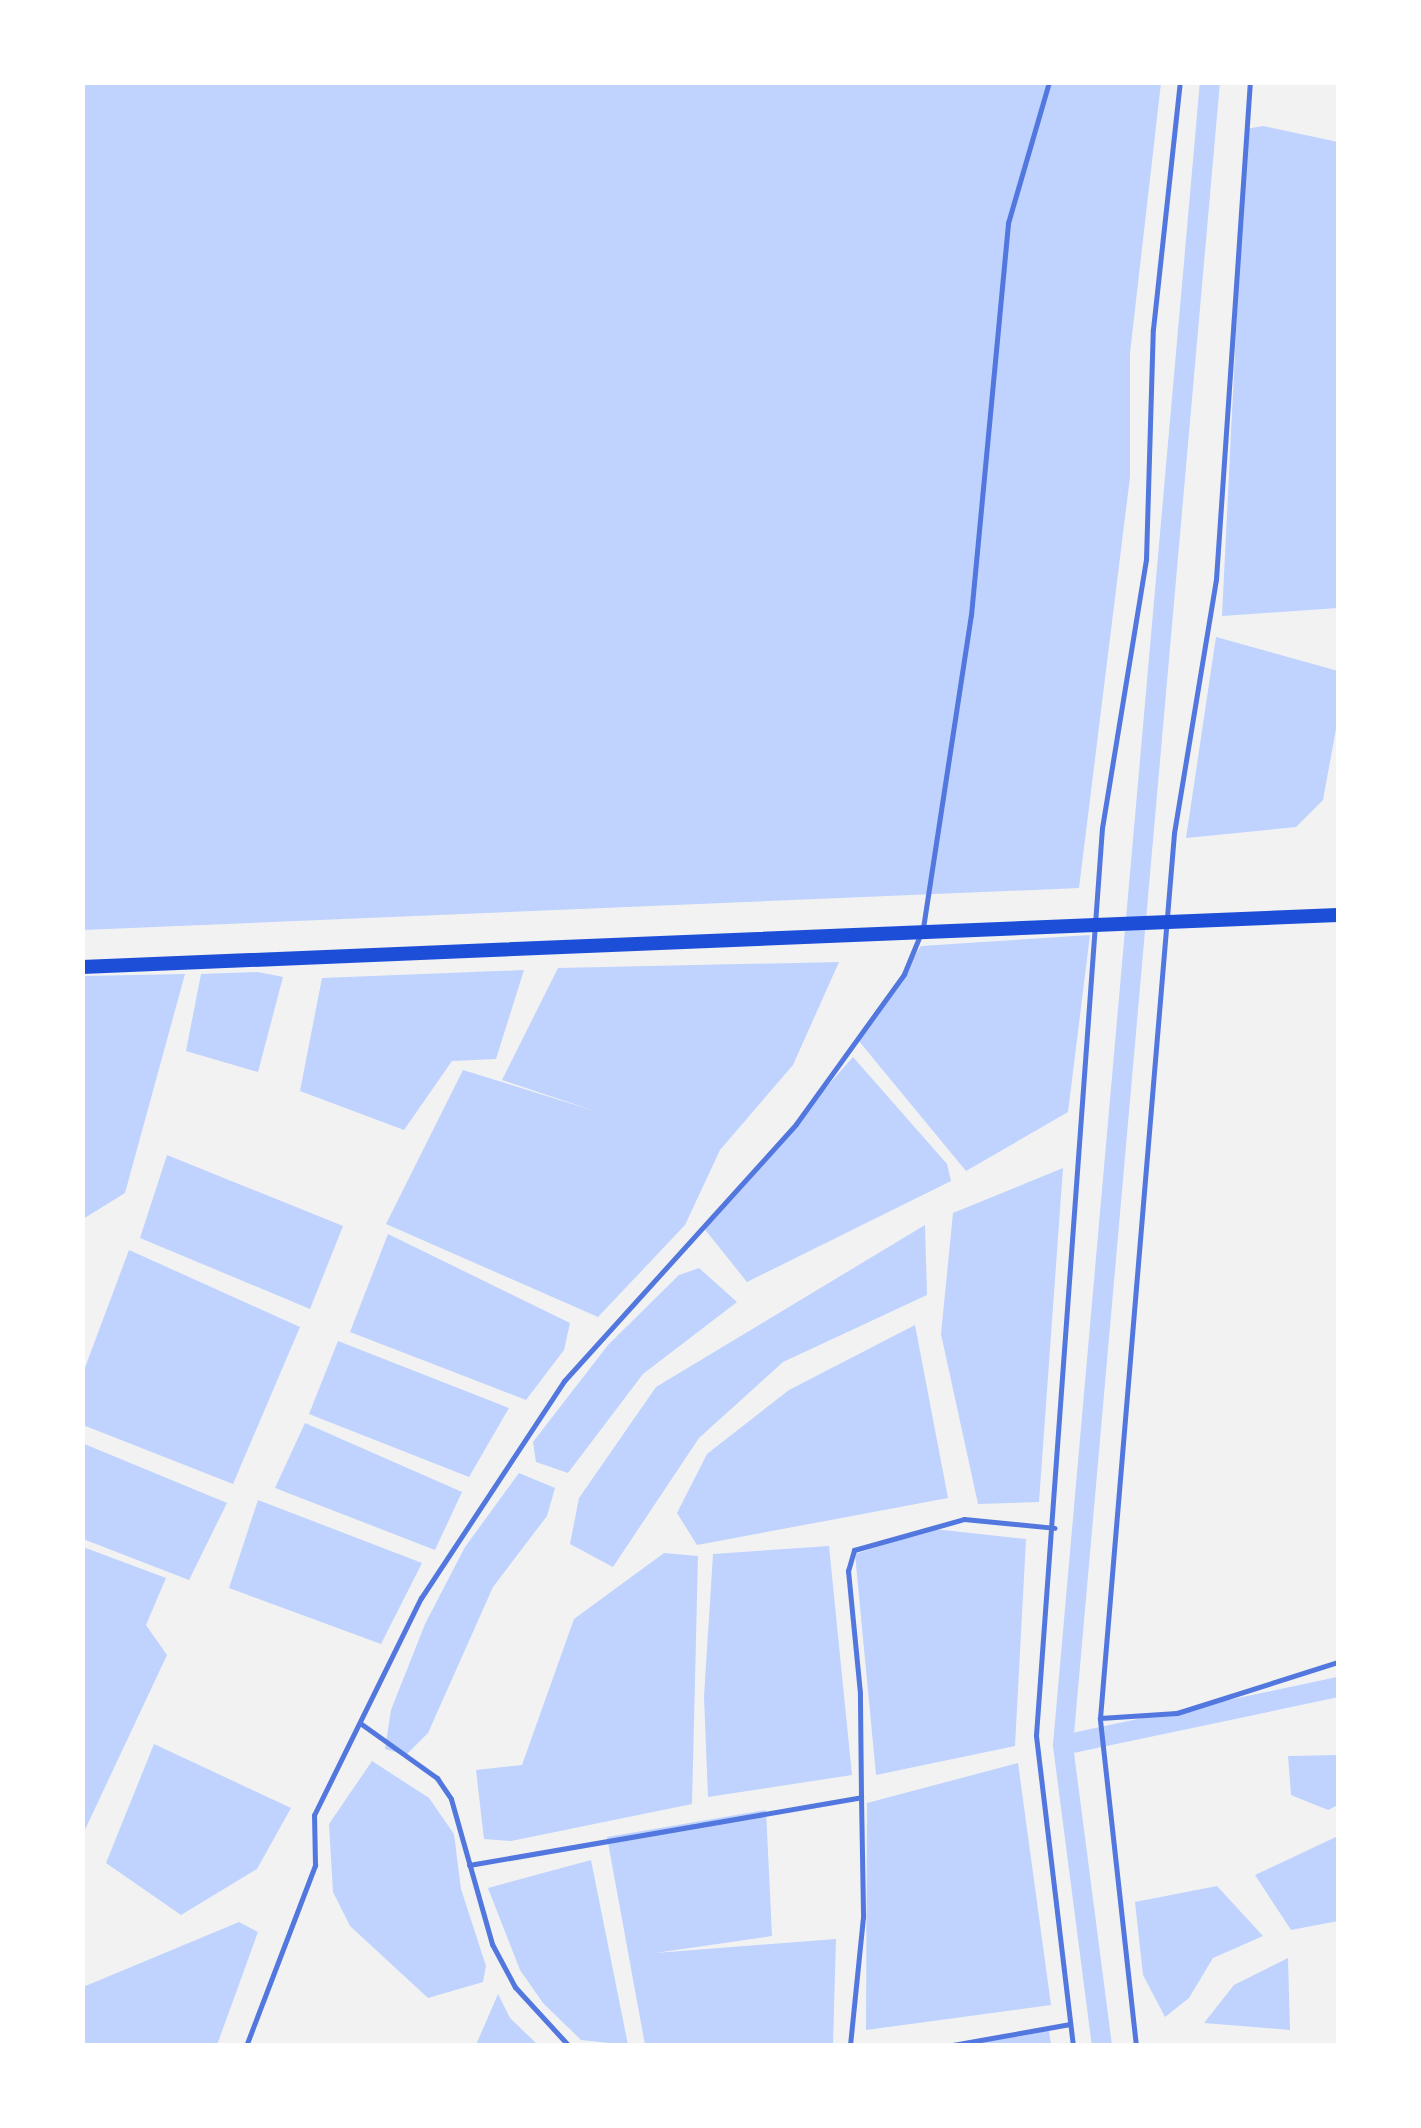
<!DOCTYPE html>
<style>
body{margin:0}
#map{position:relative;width:1421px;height:2128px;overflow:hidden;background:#f2f2f2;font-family:Overpass,sans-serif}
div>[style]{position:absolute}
.water>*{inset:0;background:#bfd3fe}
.canal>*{height:20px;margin:-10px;padding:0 10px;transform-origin:10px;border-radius:10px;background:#bfd3fe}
.service>*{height:5px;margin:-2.5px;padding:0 2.5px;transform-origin:2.5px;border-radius:2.5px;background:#5277de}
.primary>*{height:14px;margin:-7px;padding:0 7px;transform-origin:7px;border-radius:7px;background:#1d4ed8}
span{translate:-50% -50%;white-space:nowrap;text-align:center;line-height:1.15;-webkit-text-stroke:8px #fff;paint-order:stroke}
.frame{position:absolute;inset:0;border:85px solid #fff;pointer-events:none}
</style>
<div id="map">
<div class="water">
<i style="clip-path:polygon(82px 83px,1161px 83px,1130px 353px,1130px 477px,1079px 888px,83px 930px)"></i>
<i style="clip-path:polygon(1263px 126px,1338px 142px,1338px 608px,1222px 616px,1246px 129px)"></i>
<i style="clip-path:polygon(1216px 637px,1338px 671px,1338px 718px,1323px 800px,1296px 827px,1186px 838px)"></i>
<i style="clip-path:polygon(1090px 935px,1068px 1112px,966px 1171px,858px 1040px,921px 946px)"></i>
<i style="clip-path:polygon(839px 962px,793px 1065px,720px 1150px,685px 1225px,598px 1317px,386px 1224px,463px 1070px,598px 1112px,502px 1080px,558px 968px)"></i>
<i style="clip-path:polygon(524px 970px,496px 1059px,452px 1061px,404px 1130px,300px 1091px,322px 978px)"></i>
<i style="clip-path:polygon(258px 972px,283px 977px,258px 1072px,186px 1051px,201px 974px)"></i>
<i style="clip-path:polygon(185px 974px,125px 1193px,83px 1219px,83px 976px)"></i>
<i style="clip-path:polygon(853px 1057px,947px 1164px,951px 1181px,747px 1282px,703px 1227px)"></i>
<i style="clip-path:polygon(167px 1155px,343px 1226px,310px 1309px,140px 1238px)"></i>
<i style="clip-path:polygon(1063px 1168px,1039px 1502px,978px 1504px,941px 1334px,953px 1213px)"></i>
<i style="clip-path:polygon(925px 1225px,927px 1295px,783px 1362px,699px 1438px,613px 1567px,570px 1544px,579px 1498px,656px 1387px)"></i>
<i style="clip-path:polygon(388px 1234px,570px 1323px,564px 1350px,526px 1400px,350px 1332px)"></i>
<i style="clip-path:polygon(129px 1250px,300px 1327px,233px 1484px,83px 1425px,83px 1373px)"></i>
<i style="clip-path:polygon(699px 1268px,737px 1302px,643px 1374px,568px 1473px,536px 1462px,533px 1442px,608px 1345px,679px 1275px)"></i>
<i style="clip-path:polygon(915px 1325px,948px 1498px,697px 1545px,677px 1513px,707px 1454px,789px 1390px)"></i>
<i style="clip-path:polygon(338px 1341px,509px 1408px,469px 1477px,309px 1414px)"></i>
<i style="clip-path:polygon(305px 1423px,462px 1492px,435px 1550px,275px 1488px)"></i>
<i style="clip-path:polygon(82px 1443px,227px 1503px,189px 1580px,83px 1539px)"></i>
<i style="clip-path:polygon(519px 1473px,555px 1488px,547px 1516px,493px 1587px,428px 1733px,406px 1755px,385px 1749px,391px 1710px,425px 1624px,465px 1547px)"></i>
<i style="clip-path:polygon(258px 1500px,422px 1563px,381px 1644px,229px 1588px)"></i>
<i style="clip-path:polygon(934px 1529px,1026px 1539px,1015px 1746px,876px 1775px,855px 1554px)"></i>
<i style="clip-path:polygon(829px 1546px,852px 1775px,708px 1797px,704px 1697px,713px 1554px)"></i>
<i style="clip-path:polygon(83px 1547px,166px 1578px,146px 1625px,167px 1655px,83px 1834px)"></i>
<i style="clip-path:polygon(664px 1553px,698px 1556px,692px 1804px,511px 1841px,484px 1839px,476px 1770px,522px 1765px,574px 1619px)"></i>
<i style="clip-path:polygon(154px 1744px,291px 1808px,257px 1869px,181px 1915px,106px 1863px)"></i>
<i style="clip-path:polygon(1338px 1755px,1338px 1805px,1328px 1810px,1291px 1795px,1288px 1756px)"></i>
<i style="clip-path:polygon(372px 1761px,429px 1798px,454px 1834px,461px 1889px,486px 1966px,483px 1982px,428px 1998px,350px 1926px,333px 1892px,329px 1824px)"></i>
<i style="clip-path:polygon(1018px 1763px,1051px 2005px,866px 2030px,867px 1803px)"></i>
<i style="clip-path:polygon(766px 1810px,772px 1936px,655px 1953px,836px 1939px,833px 2045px,645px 2045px,607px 1837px)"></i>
<i style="clip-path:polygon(1338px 1836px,1338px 1921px,1291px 1930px,1255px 1875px)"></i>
<i style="clip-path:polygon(591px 1860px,628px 2045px,581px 2040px,543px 2003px,520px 1970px,488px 1888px)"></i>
<i style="clip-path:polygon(1217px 1886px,1263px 1936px,1213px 1958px,1189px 1998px,1165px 2017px,1143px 1975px,1135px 1902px)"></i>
<i style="clip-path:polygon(239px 1922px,258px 1932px,217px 2045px,83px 2045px,83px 1987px)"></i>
<i style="clip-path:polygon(1288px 1958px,1290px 2030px,1204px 2023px,1234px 1985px)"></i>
<i style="clip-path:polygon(498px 1994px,510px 2018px,538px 2045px,476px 2045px)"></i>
<i style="clip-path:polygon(1049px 2030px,1051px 2045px,964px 2046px)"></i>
</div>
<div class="canal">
<i style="left:1063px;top:1745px;width:281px;rotate:-11.9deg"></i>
<i style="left:1102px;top:2046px;width:304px;rotate:-97.4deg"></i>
<i style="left:1063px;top:1745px;width:1669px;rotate:-84.95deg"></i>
</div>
<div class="service">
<i style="left:1100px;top:1718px;width:77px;rotate:-3.7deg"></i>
<i style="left:1177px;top:1713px;width:169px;rotate:-17.6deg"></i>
<i style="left:360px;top:1723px;width:95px;rotate:35.5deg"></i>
<i style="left:437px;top:1778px;width:25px;rotate:56deg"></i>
<i style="left:451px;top:1799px;width:151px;rotate:74.2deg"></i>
<i style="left:492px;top:1944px;width:49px;rotate:61.9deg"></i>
<i style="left:515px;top:1987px;width:80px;rotate:47.5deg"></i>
<i style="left:861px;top:1797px;width:104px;rotate:-90.6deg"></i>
<i style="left:860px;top:1693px;width:123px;rotate:-95.6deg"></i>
<i style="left:848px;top:1571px;width:22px;rotate:-74deg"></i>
<i style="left:854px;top:1550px;width:114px;rotate:-15.7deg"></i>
<i style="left:964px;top:1519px;width:91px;rotate:5.6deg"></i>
<i style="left:469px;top:1865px;width:398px;rotate:-9.8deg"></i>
<i style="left:861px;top:1797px;width:120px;rotate:89deg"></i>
<i style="left:863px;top:1917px;width:130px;rotate:95.8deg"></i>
<i style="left:246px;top:2046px;width:194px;rotate:-69.1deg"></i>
<i style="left:315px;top:1865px;width:50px;rotate:-91.1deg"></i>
<i style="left:314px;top:1815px;width:242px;rotate:-63.8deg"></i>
<i style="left:421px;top:1598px;width:260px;rotate:-56.6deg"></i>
<i style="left:564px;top:1381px;width:346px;rotate:-47.9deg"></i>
<i style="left:796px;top:1124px;width:185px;rotate:-54.2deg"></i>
<i style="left:904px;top:974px;width:50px;rotate:-67.6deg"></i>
<i style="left:923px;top:928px;width:317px;rotate:-81.3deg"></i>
<i style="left:971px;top:615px;width:394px;rotate:-84.6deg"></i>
<i style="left:1008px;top:223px;width:147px;rotate:-73.8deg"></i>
<i style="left:947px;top:2046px;width:125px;rotate:-10.1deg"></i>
<i style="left:1073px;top:2046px;width:313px;rotate:-96.8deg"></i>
<i style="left:1036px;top:1735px;width:909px;rotate:-85.84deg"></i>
<i style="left:1102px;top:828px;width:273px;rotate:-80.7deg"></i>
<i style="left:1146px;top:559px;width:230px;rotate:-88.3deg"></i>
<i style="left:1153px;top:329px;width:248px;rotate:-83.8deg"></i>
<i style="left:1136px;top:2046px;width:330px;rotate:-96.3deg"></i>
<i style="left:1100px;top:1718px;width:888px;rotate:-85.22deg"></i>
<i style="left:1174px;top:833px;width:257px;rotate:-80.6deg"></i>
<i style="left:1216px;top:579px;width:498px;rotate:-86.1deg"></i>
</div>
<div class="primary">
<i style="left:82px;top:967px;width:1257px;rotate:-2.37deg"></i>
</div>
<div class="frame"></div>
</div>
